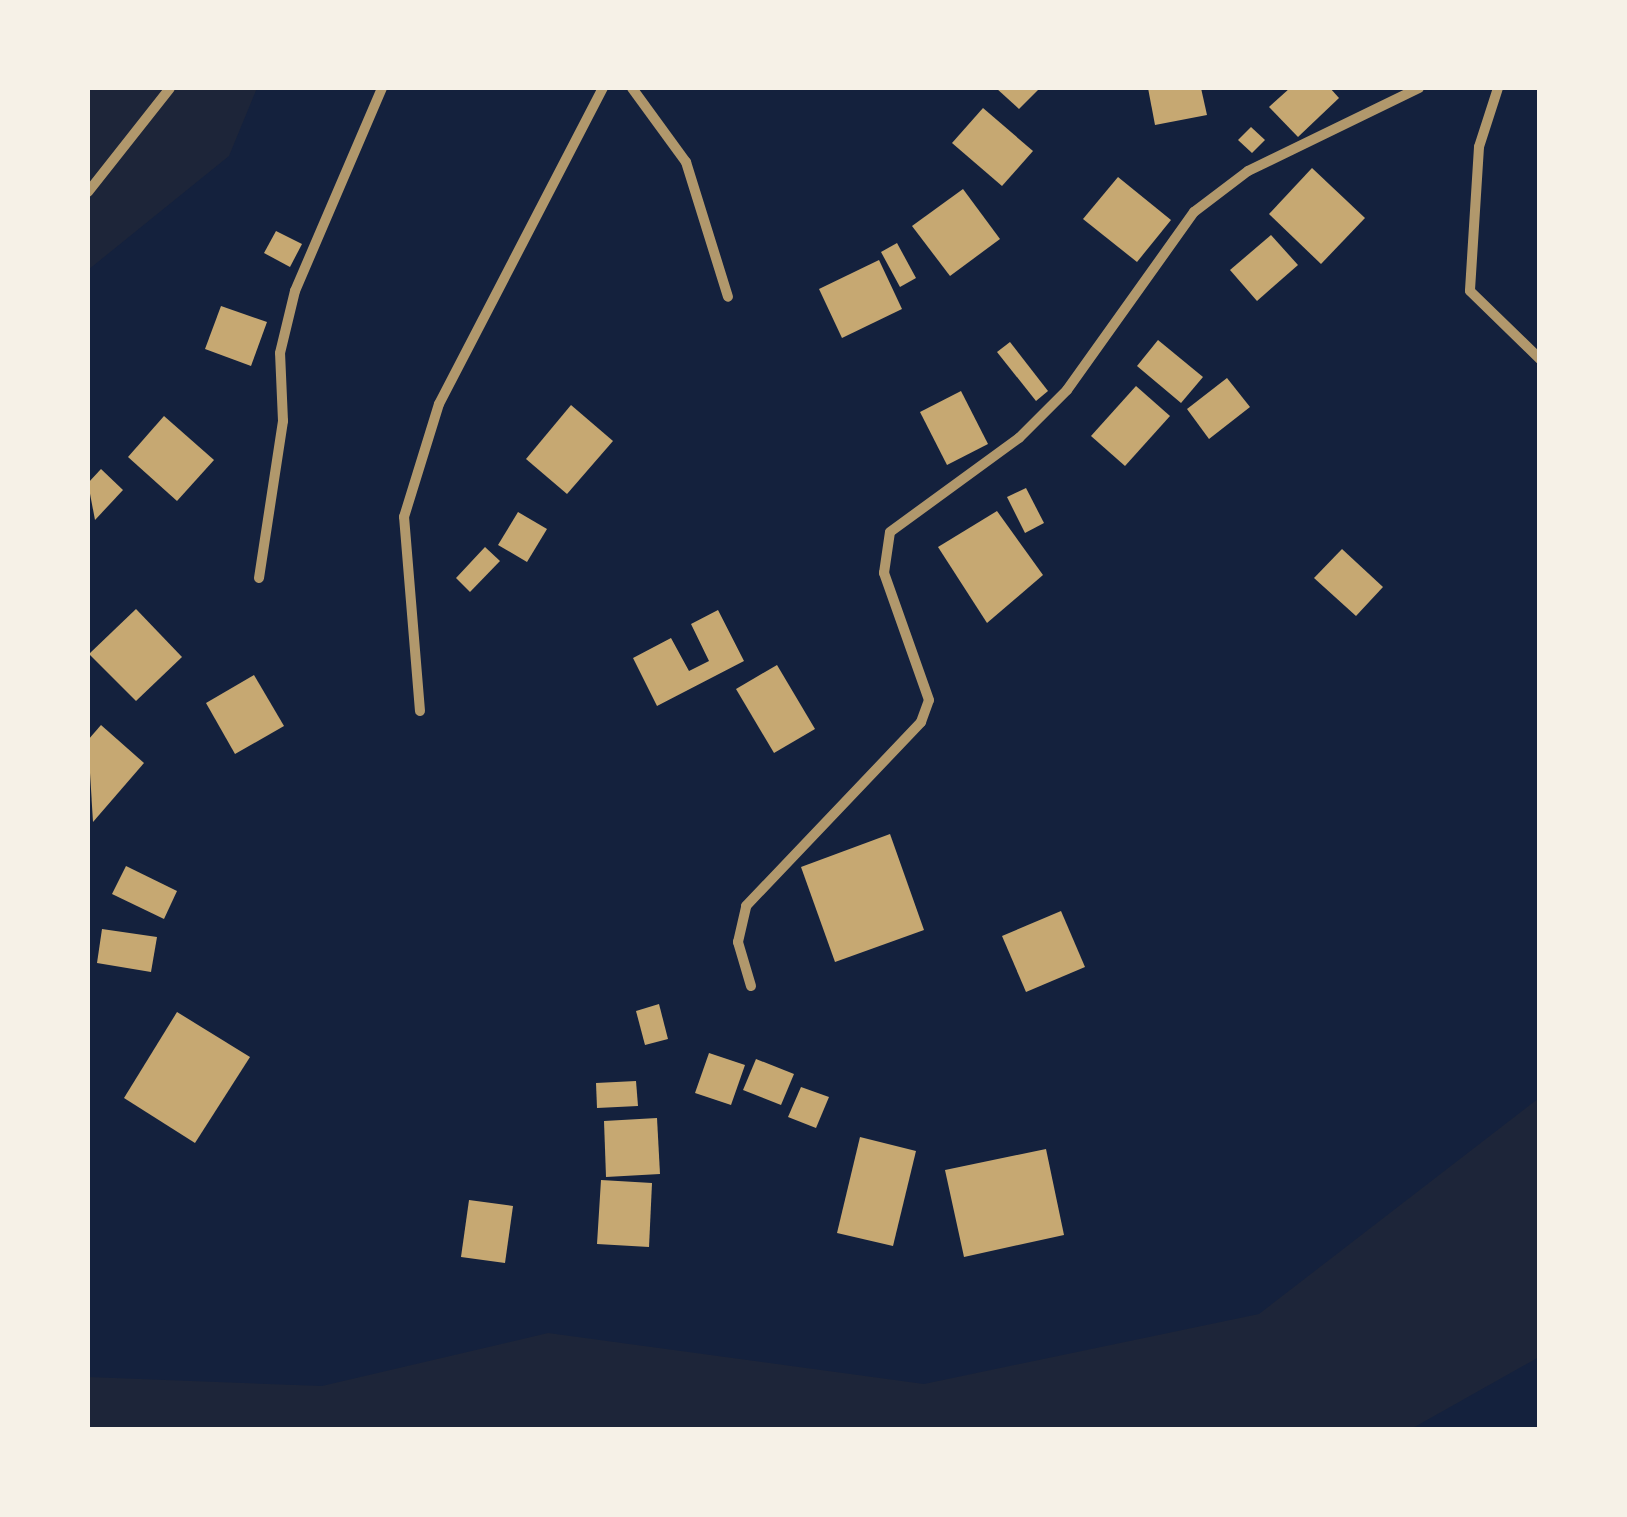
<!DOCTYPE html>
<style>
body{margin:0}
#map{position:relative;width:1627px;height:1517px;overflow:hidden;background:#14213d;font-family:Manrope,sans-serif}
div>[style]{position:absolute}
.green>*{inset:0;background:#1d2539}
.building>*{inset:0;background:#c6a872}
.minor>*{height:10px;margin:-5px;padding:0 5px;transform-origin:5px;border-radius:5px;background:#b1986c}
span{translate:-50% -50%;white-space:nowrap;text-align:center;line-height:1.15;-webkit-text-stroke:9px #f6f1e7;paint-order:stroke}
.frame{position:absolute;inset:0;border:90px solid #f6f1e7;pointer-events:none}
</style>
<div id="map">
<div class="green">
<i style="clip-path:polygon(88px 88px,257px 88px,229px 156px,88px 270px)"></i>
<i style="clip-path:polygon(1539px 1098px,1539px 1357px,1411px 1429px,88px 1429px,88px 1377px,322px 1386px,548px 1333px,924px 1384px,1259px 1314px)"></i>
</div>
<div class="building">
<i style="clip-path:polygon(996px 88px,1040px 88px,1019px 109px)"></i>
<i style="clip-path:polygon(1148px 88px,1201px 88px,1207px 115px,1155px 125px)"></i>
<i style="clip-path:polygon(1290px 88px,1330px 88px,1339px 98px,1298px 137px,1269px 107px)"></i>
<i style="clip-path:polygon(983px 108px,1033px 151px,1002px 186px,952px 143px)"></i>
<i style="clip-path:polygon(1251px 127px,1265px 140px,1252px 153px,1238px 140px)"></i>
<i style="clip-path:polygon(1312px 168px,1365px 218px,1321px 264px,1269px 214px)"></i>
<i style="clip-path:polygon(1118px 177px,1171px 220px,1137px 262px,1083px 219px)"></i>
<i style="clip-path:polygon(963px 189px,1000px 239px,950px 276px,912px 226px)"></i>
<i style="clip-path:polygon(276px 231px,302px 244px,290px 267px,264px 253px)"></i>
<i style="clip-path:polygon(1271px 235px,1298px 265px,1257px 301px,1230px 270px)"></i>
<i style="clip-path:polygon(897px 243px,916px 278px,900px 287px,881px 252px)"></i>
<i style="clip-path:polygon(879px 260px,902px 309px,842px 338px,819px 289px)"></i>
<i style="clip-path:polygon(221px 306px,267px 322px,251px 366px,205px 349px)"></i>
<i style="clip-path:polygon(1158px 340px,1203px 377px,1181px 403px,1137px 366px)"></i>
<i style="clip-path:polygon(1010px 342px,1048px 391px,1036px 401px,997px 352px)"></i>
<i style="clip-path:polygon(1227px 378px,1250px 407px,1209px 439px,1187px 409px)"></i>
<i style="clip-path:polygon(1136px 386px,1170px 416px,1125px 466px,1091px 436px)"></i>
<i style="clip-path:polygon(961px 391px,988px 444px,947px 465px,920px 412px)"></i>
<i style="clip-path:polygon(571px 405px,613px 441px,567px 494px,526px 459px)"></i>
<i style="clip-path:polygon(164px 416px,214px 460px,177px 501px,128px 457px)"></i>
<i style="clip-path:polygon(101px 469px,123px 490px,95px 520px,88px 483px)"></i>
<i style="clip-path:polygon(1026px 488px,1044px 523px,1025px 533px,1007px 497px)"></i>
<i style="clip-path:polygon(997px 511px,1043px 575px,987px 623px,938px 547px)"></i>
<i style="clip-path:polygon(518px 512px,547px 529px,527px 562px,498px 545px)"></i>
<i style="clip-path:polygon(485px 547px,500px 561px,470px 592px,456px 578px)"></i>
<i style="clip-path:polygon(1342px 549px,1383px 587px,1356px 616px,1314px 578px)"></i>
<i style="clip-path:polygon(136px 609px,182px 657px,136px 701px,89px 654px)"></i>
<i style="clip-path:polygon(718px 610px,744px 661px,657px 706px,633px 658px,671px 638px,689px 671px,709px 661px,691px 624px)"></i>
<i style="clip-path:polygon(777px 665px,815px 729px,774px 753px,736px 689px)"></i>
<i style="clip-path:polygon(254px 675px,284px 726px,235px 754px,206px 703px)"></i>
<i style="clip-path:polygon(101px 725px,144px 763px,93px 822px,88px 740px)"></i>
<i style="clip-path:polygon(890px 834px,924px 930px,835px 962px,801px 867px)"></i>
<i style="clip-path:polygon(126px 866px,177px 891px,164px 919px,112px 894px)"></i>
<i style="clip-path:polygon(1061px 911px,1085px 967px,1026px 992px,1002px 936px)"></i>
<i style="clip-path:polygon(102px 929px,157px 937px,151px 972px,97px 963px)"></i>
<i style="clip-path:polygon(659px 1004px,668px 1039px,645px 1045px,636px 1011px)"></i>
<i style="clip-path:polygon(177px 1012px,250px 1057px,195px 1143px,124px 1098px)"></i>
<i style="clip-path:polygon(709px 1053px,745px 1065px,731px 1105px,695px 1093px)"></i>
<i style="clip-path:polygon(756px 1059px,794px 1074px,781px 1105px,743px 1090px)"></i>
<i style="clip-path:polygon(636px 1081px,638px 1106px,597px 1108px,596px 1083px)"></i>
<i style="clip-path:polygon(801px 1087px,829px 1097px,816px 1128px,788px 1117px)"></i>
<i style="clip-path:polygon(657px 1118px,660px 1174px,606px 1177px,604px 1121px)"></i>
<i style="clip-path:polygon(860px 1137px,916px 1151px,893px 1246px,837px 1233px)"></i>
<i style="clip-path:polygon(1046px 1149px,1064px 1235px,964px 1257px,945px 1170px)"></i>
<i style="clip-path:polygon(601px 1180px,652px 1183px,649px 1247px,597px 1244px)"></i>
<i style="clip-path:polygon(469px 1200px,513px 1206px,505px 1263px,461px 1257px)"></i>
</div>
<div class="minor">
<i style="left:632px;top:88px;width:92px;rotate:53.9deg"></i>
<i style="left:686px;top:162px;width:141px;rotate:72.7deg"></i>
<i style="left:1498px;top:88px;width:62px;rotate:107.9deg"></i>
<i style="left:1479px;top:147px;width:144px;rotate:93.6deg"></i>
<i style="left:1470px;top:291px;width:98px;rotate:44.2deg"></i>
<i style="left:88px;top:192px;width:132px;rotate:-51.7deg"></i>
<i style="left:259px;top:578px;width:159px;rotate:-81.3deg"></i>
<i style="left:283px;top:421px;width:68px;rotate:-92.5deg"></i>
<i style="left:280px;top:353px;width:64px;rotate:-76.4deg"></i>
<i style="left:295px;top:291px;width:221px;rotate:-66.8deg"></i>
<i style="left:420px;top:711px;width:195px;rotate:-94.7deg"></i>
<i style="left:404px;top:517px;width:118px;rotate:-72.8deg"></i>
<i style="left:439px;top:404px;width:356px;rotate:-62.6deg"></i>
<i style="left:751px;top:986px;width:46px;rotate:-106.5deg"></i>
<i style="left:738px;top:942px;width:37px;rotate:-77deg"></i>
<i style="left:746px;top:906px;width:254px;rotate:-46.4deg"></i>
<i style="left:921px;top:722px;width:23px;rotate:-70deg"></i>
<i style="left:929px;top:700px;width:135px;rotate:-109.5deg"></i>
<i style="left:884px;top:573px;width:41px;rotate:-81.7deg"></i>
<i style="left:890px;top:532px;width:160px;rotate:-36.1deg"></i>
<i style="left:1019px;top:438px;width:68px;rotate:-45deg"></i>
<i style="left:1067px;top:390px;width:219px;rotate:-54.5deg"></i>
<i style="left:1194px;top:212px;width:68px;rotate:-37.2deg"></i>
<i style="left:1248px;top:171px;width:190px;rotate:-25.9deg"></i>
</div>
<div class="frame"></div>
</div>
